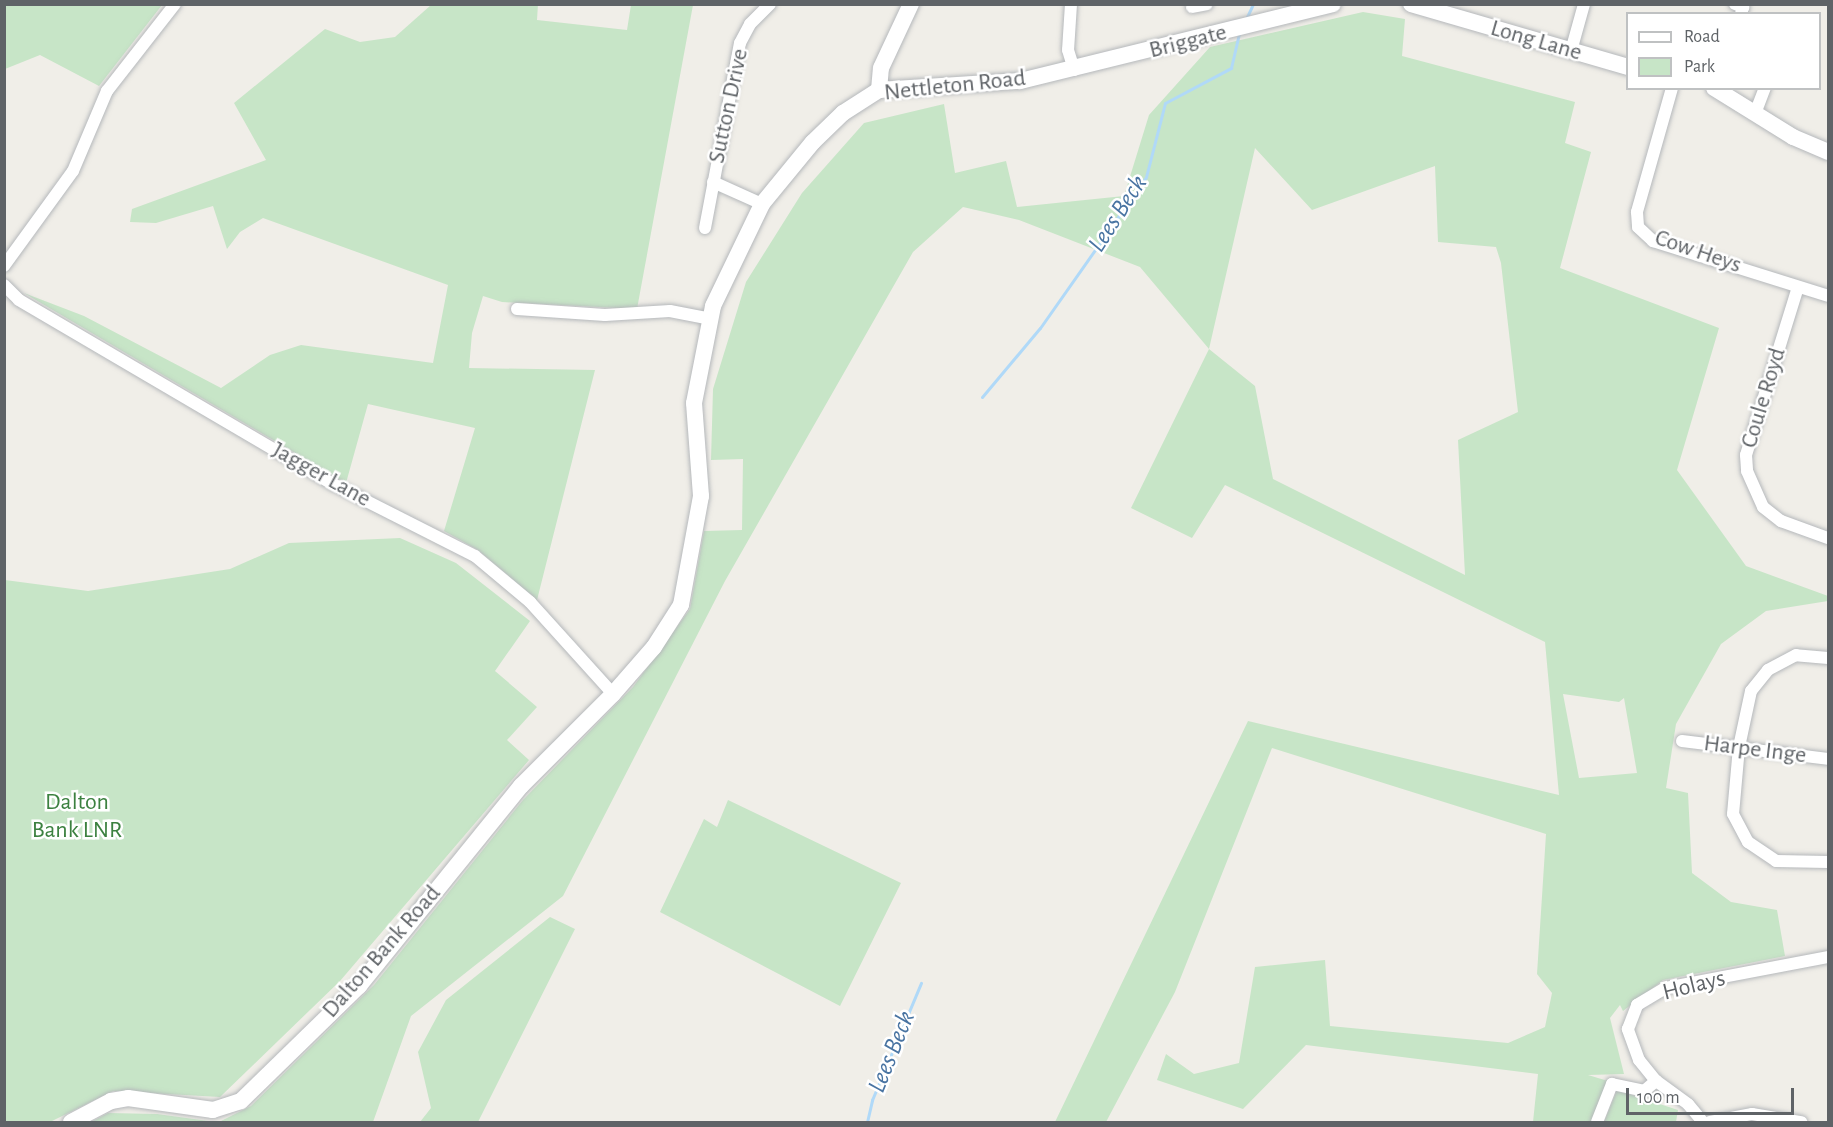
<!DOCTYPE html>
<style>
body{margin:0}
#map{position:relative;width:1833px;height:1127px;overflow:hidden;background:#f0eee8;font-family:"Alegreya Sans",sans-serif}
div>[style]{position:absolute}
.green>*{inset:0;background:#c7e5c7}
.stream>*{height:3px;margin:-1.5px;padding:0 1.5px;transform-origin:1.5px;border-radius:1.5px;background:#b0d9f8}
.roads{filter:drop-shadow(0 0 2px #b5b8bb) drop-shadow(0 0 2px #b5b8bb)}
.street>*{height:12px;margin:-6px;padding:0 6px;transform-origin:6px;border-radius:6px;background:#fff}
.secondary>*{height:16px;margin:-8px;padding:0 8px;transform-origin:8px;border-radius:8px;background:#fff}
span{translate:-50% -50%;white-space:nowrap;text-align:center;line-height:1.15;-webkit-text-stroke:5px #fff;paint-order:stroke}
.street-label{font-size:24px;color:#5f6367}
.park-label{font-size:24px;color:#3c8140}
.water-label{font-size:26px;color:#4974a2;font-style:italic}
.frame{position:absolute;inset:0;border:6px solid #5f6367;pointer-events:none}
.legend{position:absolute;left:1626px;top:12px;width:195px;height:78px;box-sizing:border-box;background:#fff;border:2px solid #bfc1c2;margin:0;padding:8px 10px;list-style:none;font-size:18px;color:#5f6367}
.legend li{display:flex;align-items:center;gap:12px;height:30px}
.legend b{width:30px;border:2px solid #bfc1c2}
.scale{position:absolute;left:1626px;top:1088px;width:168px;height:27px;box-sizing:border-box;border:3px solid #5f6367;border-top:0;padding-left:8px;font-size:18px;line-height:21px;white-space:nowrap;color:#5f6367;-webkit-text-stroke:4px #fff;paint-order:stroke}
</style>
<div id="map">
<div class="green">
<i style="clip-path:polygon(538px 4px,537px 20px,627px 30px,631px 5px,693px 5px,637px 309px,502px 302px,483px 296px,472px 333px,469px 368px,595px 370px,537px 600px,478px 550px,444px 531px,475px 428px,368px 404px,346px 483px,24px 293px,84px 316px,221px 388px,270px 355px,301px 345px,433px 363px,448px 285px,263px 218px,240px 232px,227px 249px,213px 206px,156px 223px,130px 222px,132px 209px,266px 160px,234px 103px,325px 29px,360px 42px,395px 37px,431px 5px)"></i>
<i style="clip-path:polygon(4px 5px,5px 4px,162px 5px,99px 86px,40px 55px,5px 69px)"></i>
<i style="clip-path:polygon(evenodd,1363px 12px,1405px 19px,1402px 56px,1575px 102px,1565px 143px,1591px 152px,1560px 268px,1719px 328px,1677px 470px,1746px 566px,1828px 596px,1828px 601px,1766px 611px,1721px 644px,1676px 724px,1666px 788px,1688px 793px,1692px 873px,1731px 902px,1777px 910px,1785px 956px,1663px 980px,1623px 1011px,1620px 1005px,1610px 1018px,1624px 1074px,1588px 1075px,1608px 1081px,1591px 1122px,1533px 1122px,1538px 1074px,1306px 1045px,1243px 1109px,1157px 1080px,1166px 1054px,1194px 1074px,1239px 1063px,1255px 967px,1325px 960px,1330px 1026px,1508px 1043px,1545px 1027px,1552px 993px,1537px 974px,1546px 834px,1272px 748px,1175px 992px,1106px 1122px,1055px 1122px,1248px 721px,1559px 795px,1545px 642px,1225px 485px,1192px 538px,1131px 508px,1209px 349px,1140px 267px,1019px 220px,963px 207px,913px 252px,725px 581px,563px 896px,411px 1016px,373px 1122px,219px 1122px,251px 1106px,374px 985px,523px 800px,633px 687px,690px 609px,704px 531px,742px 530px,743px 459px,711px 460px,713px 389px,746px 282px,802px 193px,864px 123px,944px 104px,955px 173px,1006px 161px,1017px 207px,1124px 196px,1149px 115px,1210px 47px,1363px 12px,1255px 148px,1312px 210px,1435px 166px,1438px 242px,1496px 247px,1501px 263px,1518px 412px,1458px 440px,1465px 575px,1273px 479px,1255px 386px,1209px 349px,1255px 148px,1363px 12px,1563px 694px,1619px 702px,1624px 698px,1637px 773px,1579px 778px,1563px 694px)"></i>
<i style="clip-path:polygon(400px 538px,456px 563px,530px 621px,495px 671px,537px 707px,507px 740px,529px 760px,340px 981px,220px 1097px,113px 1091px,50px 1122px,5px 1122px,5px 580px,88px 591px,230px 569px,289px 543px)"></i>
<i style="clip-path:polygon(728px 800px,901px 883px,840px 1006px,660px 912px,704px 819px,717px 827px)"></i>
<i style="clip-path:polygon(550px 917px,575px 929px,478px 1122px,420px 1122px,431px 1108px,418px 1052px,446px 1000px)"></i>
<i style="clip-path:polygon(1617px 1090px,1678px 1110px,1676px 1122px,1604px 1122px)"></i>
<i style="clip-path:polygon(108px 1113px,157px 1114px,216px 1122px,91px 1122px)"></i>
</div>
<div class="stream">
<i style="left:1246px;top:19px;width:17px;rotate:-65deg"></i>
<i style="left:982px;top:397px;width:90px;rotate:-50deg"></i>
<i style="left:1040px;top:328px;width:184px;rotate:-54.9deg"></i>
<i style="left:1146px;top:177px;width:76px;rotate:-75.6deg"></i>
<i style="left:1165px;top:103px;width:75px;rotate:-27.9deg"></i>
<i style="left:1231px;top:68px;width:36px;rotate:-77deg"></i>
<i style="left:867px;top:1122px;width:23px;rotate:-77deg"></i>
<i style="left:872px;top:1100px;width:127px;rotate:-67.3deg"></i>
</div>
<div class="roads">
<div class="street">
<i style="left:1071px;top:4px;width:46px;rotate:93.7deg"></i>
<i style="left:1068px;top:50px;width:21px;rotate:73deg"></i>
<i style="left:1735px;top:4px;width:9px;rotate:21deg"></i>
<i style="left:1743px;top:7px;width:7px;rotate:106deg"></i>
<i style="left:1192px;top:7px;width:15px;rotate:-11deg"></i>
<i style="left:1571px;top:51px;width:49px;rotate:-74.5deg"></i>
<i style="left:1672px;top:88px;width:129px;rotate:105.8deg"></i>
<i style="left:1637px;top:212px;width:15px;rotate:86deg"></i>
<i style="left:1638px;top:227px;width:21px;rotate:43deg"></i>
<i style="left:1653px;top:241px;width:183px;rotate:17.4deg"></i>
<i style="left:1756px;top:111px;width:25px;rotate:-69deg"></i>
<i style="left:713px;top:182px;width:54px;rotate:24.2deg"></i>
<i style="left:705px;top:228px;width:188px;rotate:-79.3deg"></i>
<i style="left:740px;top:43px;width:21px;rotate:-62deg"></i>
<i style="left:750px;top:24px;width:28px;rotate:-45deg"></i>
<i style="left:4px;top:266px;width:117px;rotate:-54deg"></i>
<i style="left:73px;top:171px;width:87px;rotate:-67deg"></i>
<i style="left:107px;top:91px;width:110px;rotate:-52deg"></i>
<i style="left:4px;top:285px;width:21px;rotate:45deg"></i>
<i style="left:19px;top:300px;width:364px;rotate:30.4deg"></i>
<i style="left:333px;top:484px;width:159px;rotate:26.9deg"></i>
<i style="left:475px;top:556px;width:72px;rotate:39.9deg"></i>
<i style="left:530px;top:602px;width:124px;rotate:47.9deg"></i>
<i style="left:1798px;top:287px;width:176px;rotate:107.2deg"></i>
<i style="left:1746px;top:455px;width:16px;rotate:86deg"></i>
<i style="left:1747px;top:471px;width:39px;rotate:66deg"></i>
<i style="left:1763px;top:507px;width:23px;rotate:38deg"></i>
<i style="left:1781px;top:521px;width:50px;rotate:19.9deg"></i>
<i style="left:517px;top:309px;width:88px;rotate:3.9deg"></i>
<i style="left:605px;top:315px;width:65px;rotate:-3.5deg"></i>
<i style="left:670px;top:311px;width:42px;rotate:11deg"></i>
<i style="left:1828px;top:658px;width:32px;rotate:-175deg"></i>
<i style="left:1796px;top:655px;width:32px;rotate:152deg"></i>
<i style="left:1768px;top:670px;width:27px;rotate:129deg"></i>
<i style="left:1751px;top:691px;width:57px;rotate:102.1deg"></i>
<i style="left:1739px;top:747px;width:67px;rotate:95.1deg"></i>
<i style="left:1733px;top:814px;width:32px;rotate:62deg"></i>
<i style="left:1748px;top:842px;width:34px;rotate:34deg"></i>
<i style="left:1776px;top:861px;width:52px;rotate:1.1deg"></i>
<i style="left:1682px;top:741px;width:147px;rotate:7deg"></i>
<i style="left:1597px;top:1122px;width:41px;rotate:-68.5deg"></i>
<i style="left:1612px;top:1084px;width:33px;rotate:12deg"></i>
<i style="left:1644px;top:1091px;width:16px;rotate:-40deg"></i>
<i style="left:1703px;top:1122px;width:23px;rotate:-130deg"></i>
<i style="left:1688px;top:1104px;width:39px;rotate:-144deg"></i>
<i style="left:1656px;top:1081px;width:27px;rotate:-129deg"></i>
<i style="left:1639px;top:1060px;width:33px;rotate:-110deg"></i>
<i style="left:1628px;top:1029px;width:26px;rotate:-69deg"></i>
<i style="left:1637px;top:1005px;width:33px;rotate:-31deg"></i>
<i style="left:1665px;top:988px;width:166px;rotate:-10.8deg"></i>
<i style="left:1710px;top:1122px;width:43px;rotate:-10.8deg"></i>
<i style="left:1752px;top:1114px;width:50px;rotate:9.3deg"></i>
</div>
<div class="secondary">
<i style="left:1411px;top:4px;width:226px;rotate:16.2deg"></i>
<i style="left:1714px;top:88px;width:93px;rotate:31.8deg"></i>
<i style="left:1793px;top:137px;width:38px;rotate:23deg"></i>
<i style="left:879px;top:90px;width:22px;rotate:-85deg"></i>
<i style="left:881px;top:68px;width:71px;rotate:-64.9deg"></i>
<i style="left:71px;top:1122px;width:45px;rotate:-27.7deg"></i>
<i style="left:111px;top:1101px;width:17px;rotate:-10deg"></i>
<i style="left:128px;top:1098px;width:86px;rotate:8deg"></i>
<i style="left:213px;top:1110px;width:29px;rotate:-18deg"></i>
<i style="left:241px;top:1101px;width:165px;rotate:-44.3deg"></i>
<i style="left:359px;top:986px;width:257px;rotate:-51deg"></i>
<i style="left:521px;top:786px;width:130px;rotate:-45deg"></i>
<i style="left:613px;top:694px;width:62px;rotate:-48.9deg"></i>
<i style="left:654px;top:647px;width:50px;rotate:-57.3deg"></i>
<i style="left:681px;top:605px;width:111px;rotate:-79.6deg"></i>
<i style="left:701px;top:496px;width:93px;rotate:-94.3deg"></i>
<i style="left:694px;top:403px;width:99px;rotate:-78.9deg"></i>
<i style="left:713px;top:306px;width:113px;rotate:-64.3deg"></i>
<i style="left:762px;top:204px;width:80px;rotate:-50.6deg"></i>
<i style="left:813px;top:142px;width:42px;rotate:-44deg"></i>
<i style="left:843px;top:113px;width:43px;rotate:-32.6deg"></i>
<i style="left:879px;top:90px;width:141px;rotate:-3.7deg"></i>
<i style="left:1020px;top:81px;width:322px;rotate:-13.8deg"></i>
</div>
</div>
<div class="street-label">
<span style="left:1536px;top:41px;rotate:16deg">Long Lane</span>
<span style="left:1188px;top:42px;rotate:-14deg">Briggate</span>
<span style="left:955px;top:86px;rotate:-6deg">Nettleton Road</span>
<span style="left:729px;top:106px;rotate:-78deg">Sutton Drive</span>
<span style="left:1698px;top:252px;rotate:19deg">Cow Heys</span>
<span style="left:1764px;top:398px;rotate:-73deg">Coule Royd</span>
<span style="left:321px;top:475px;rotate:29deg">Jagger Lane</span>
<span style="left:1755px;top:750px;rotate:7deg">Harpe Inge</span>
<span style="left:382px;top:952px;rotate:-49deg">Dalton Bank Road</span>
<span style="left:1694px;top:986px;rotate:-14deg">Holays</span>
</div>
<div class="park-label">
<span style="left:77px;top:817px">Dalton<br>Bank LNR</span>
</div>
<div class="water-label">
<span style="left:1118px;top:214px;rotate:-57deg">Lees Beck</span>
<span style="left:892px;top:1052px;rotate:-68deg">Lees Beck</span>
</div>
<div class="frame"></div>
<ul class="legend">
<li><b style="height:8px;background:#fff"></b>Road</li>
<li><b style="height:16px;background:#c7e5c7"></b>Park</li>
</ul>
<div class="scale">100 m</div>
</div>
